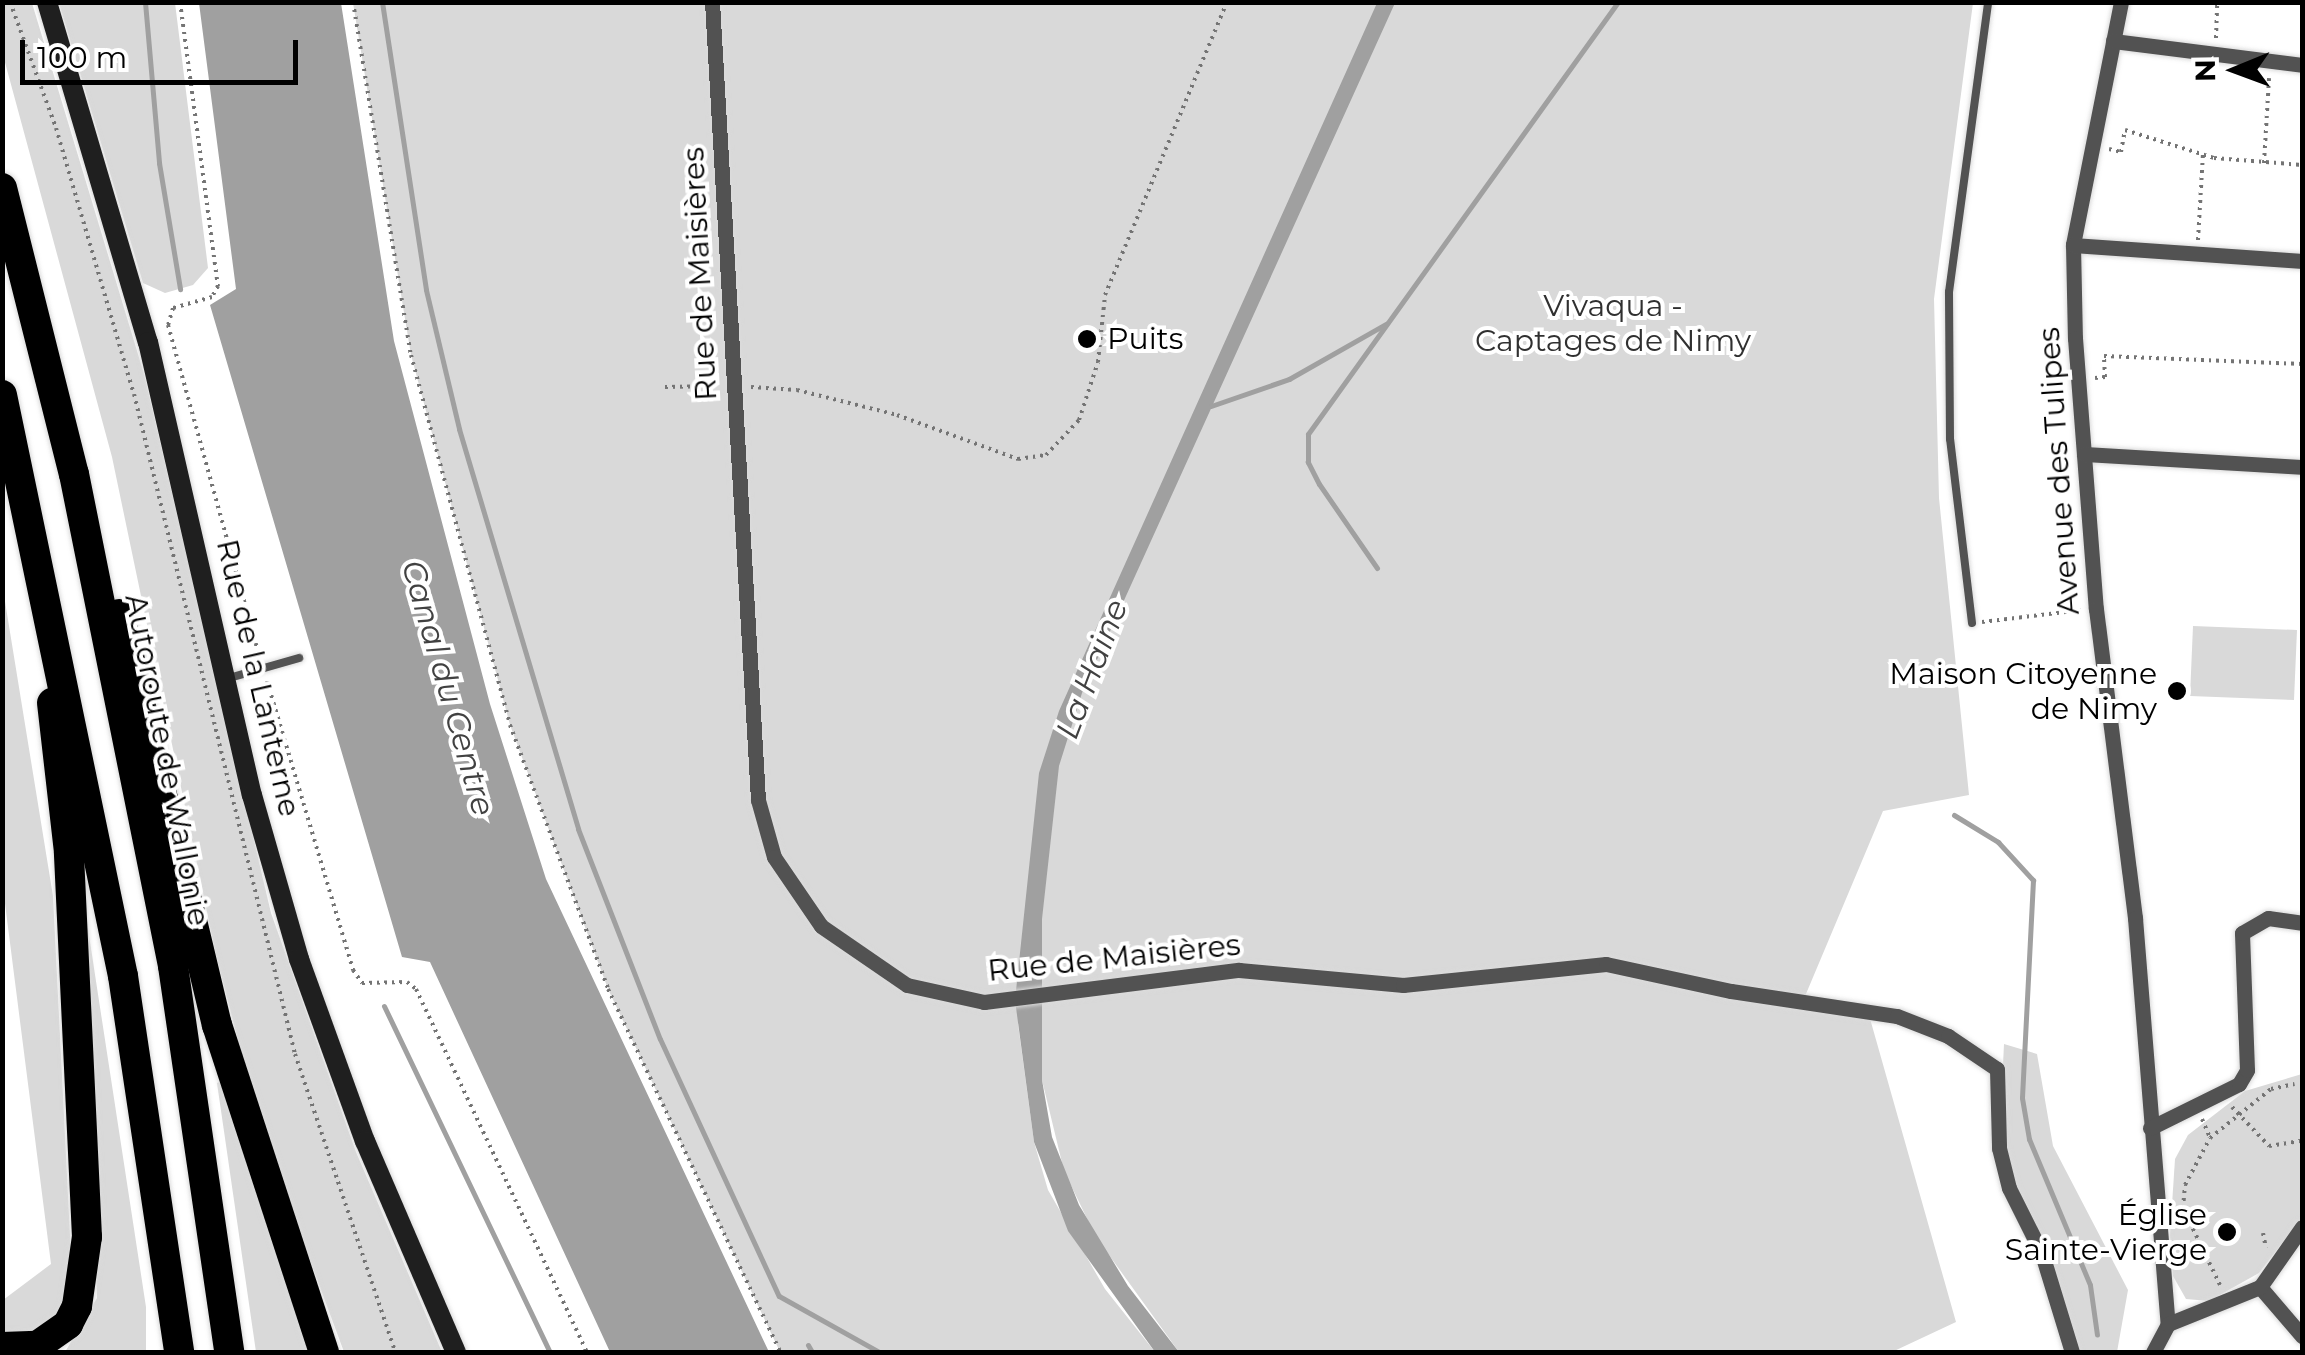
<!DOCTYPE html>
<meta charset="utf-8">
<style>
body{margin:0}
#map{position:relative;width:2305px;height:1355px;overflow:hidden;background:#fff;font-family:Montserrat,sans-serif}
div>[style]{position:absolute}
.green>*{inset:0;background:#d9d9d9}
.water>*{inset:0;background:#a0a0a0}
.stream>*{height:5px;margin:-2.5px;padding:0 2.5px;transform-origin:2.5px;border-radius:2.5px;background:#a0a0a0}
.path>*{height:4px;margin-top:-2px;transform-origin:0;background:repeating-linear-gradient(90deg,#747474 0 2.5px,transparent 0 7.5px)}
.roads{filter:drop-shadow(0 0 2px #dbdbdb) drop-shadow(0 0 2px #dbdbdb)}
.lane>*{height:8px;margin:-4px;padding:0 4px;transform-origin:4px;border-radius:4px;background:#525252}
.street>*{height:15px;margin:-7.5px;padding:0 7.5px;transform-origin:7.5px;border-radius:7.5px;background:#525252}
.secondary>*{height:20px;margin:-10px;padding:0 10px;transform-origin:10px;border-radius:10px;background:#1f1f1f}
.highway>*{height:30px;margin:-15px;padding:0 15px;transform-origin:15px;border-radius:15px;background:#000}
.dots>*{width:28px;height:28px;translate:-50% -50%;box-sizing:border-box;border:5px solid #fff;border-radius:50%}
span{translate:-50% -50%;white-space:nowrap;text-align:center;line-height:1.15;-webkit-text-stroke:8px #fff;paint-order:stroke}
.street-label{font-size:30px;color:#000}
.park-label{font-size:30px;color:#303030}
.poi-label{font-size:30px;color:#000}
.left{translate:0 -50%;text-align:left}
.right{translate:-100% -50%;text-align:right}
.water-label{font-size:32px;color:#414141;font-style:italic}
.frame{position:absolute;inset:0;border:5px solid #000;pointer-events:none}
.north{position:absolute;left:2185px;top:20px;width:100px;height:100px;-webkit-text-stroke:8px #fff;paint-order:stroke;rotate:269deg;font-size:28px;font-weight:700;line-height:40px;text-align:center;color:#000}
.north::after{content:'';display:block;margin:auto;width:35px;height:45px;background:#000;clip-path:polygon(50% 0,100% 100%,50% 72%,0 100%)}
.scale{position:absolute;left:20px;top:40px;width:278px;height:45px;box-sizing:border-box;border:5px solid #000;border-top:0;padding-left:12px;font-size:30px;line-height:35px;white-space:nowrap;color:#000;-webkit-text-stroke:8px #fff;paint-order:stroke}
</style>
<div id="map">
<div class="green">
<i style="clip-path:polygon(2px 3px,32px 3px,144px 374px,271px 913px,356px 1152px,442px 1352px,344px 1352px,260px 1125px,216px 955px,112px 457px,3px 55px)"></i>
<i style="clip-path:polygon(59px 3px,175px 3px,208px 268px,193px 285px,165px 293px,143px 283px)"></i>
<i style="clip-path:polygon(353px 3px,1973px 3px,1934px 299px,1939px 498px,1969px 795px,1883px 811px,1803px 1001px,1867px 1008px,1956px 1322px,1892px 1352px,1179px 1352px,1096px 1237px,1064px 1171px,1042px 1080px,1042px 999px,1018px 1024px,1034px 1142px,1048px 1190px,1105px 1289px,1155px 1352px,780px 1352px,608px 989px,510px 725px,411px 355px)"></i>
<i style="clip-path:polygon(2px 583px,53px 896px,70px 1235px,70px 1291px,59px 1315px,41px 1332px,3px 1335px,3px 1300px,51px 1264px,3px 888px)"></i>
<i style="clip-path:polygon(2193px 626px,2297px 630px,2294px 700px,2190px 696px)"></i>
<i style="clip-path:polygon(88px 929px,146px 1307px,146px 1352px,65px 1352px,97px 1298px,83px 931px)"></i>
<i style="clip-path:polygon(2004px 1044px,2037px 1054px,2053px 1146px,2128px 1290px,2117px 1352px,2072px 1352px,1999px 1148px)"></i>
<i style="clip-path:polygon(2302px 1074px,2302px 1217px,2259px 1273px,2209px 1301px,2186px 1299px,2173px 1276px,2170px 1235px,2175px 1159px,2188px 1135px,2245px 1091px)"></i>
<i style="clip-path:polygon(222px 1081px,316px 1352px,256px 1352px,217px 1083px)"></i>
</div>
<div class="water">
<i style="clip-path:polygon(199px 3px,341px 3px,394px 341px,490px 704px,546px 879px,769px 1352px,610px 1352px,430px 962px,402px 957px,210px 305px,236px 289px)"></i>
<i style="clip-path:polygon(1377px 3px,1395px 3px,1082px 693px,1059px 766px,1042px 919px,1042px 1080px,1052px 1137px,1079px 1205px,1128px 1286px,1179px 1352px,1155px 1352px,1068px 1231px,1034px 1142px,1015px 1000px,1039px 773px,1059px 711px)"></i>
</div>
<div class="stream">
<i style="left:145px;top:2px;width:162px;rotate:85deg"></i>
<i style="left:159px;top:163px;width:128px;rotate:80.5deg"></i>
<i style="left:382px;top:2px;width:291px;rotate:81.3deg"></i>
<i style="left:426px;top:290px;width:143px;rotate:76.6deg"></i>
<i style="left:459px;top:429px;width:417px;rotate:73.4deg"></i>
<i style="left:578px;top:829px;width:225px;rotate:68.7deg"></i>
<i style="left:660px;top:1039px;width:283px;rotate:65.2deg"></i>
<i style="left:779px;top:1296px;width:115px;rotate:29.2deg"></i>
<i style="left:1211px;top:406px;width:83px;rotate:-19.1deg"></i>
<i style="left:1289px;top:379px;width:112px;rotate:-29.6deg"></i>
<i style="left:1377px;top:568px;width:102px;rotate:-124.6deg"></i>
<i style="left:1319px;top:484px;width:25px;rotate:-117deg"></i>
<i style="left:1308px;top:462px;width:28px;rotate:-90deg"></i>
<i style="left:1308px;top:434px;width:532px;rotate:-54.34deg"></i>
<i style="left:1954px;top:815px;width:52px;rotate:31.5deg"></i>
<i style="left:1998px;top:842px;width:52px;rotate:47.4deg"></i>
<i style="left:2033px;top:880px;width:218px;rotate:92.9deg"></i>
<i style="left:2022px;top:1098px;width:42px;rotate:80.3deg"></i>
<i style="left:2029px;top:1139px;width:158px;rotate:67.3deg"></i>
<i style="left:2090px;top:1285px;width:50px;rotate:82deg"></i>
<i style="left:384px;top:1006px;width:384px;rotate:64.4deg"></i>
<i style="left:808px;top:1345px;width:8px;rotate:60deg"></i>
</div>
<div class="path">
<i style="left:10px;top:2px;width:134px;rotate:69.9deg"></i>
<i style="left:56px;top:128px;width:277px;rotate:73.7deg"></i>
<i style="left:134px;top:394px;width:679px;rotate:76.29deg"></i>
<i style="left:295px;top:1054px;width:314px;rotate:71.4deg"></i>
<i style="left:180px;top:2px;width:287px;rotate:82.4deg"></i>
<i style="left:218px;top:286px;width:13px;rotate:119deg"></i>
<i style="left:212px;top:297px;width:41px;rotate:164.2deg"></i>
<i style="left:173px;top:308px;width:18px;rotate:106deg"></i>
<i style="left:168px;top:325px;width:345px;rotate:74.6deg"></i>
<i style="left:353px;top:2px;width:358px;rotate:80.7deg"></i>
<i style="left:411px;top:355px;width:383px;rotate:75deg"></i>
<i style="left:510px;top:725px;width:282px;rotate:69.6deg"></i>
<i style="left:608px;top:989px;width:402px;rotate:64.6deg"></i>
<i style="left:2216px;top:38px;width:36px;rotate:-88deg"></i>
<i style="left:2109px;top:149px;width:12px;rotate:14deg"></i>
<i style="left:2121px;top:152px;width:22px;rotate:-80deg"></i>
<i style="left:2125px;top:130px;width:93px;rotate:17.5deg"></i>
<i style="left:2214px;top:158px;width:88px;rotate:4.5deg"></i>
<i style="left:2264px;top:163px;width:85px;rotate:-86.6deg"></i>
<i style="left:2198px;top:240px;width:86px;rotate:-86.7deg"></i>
<i style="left:2095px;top:378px;width:10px;rotate:-6deg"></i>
<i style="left:2105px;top:377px;width:21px;rotate:-93deg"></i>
<i style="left:2104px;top:356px;width:198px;rotate:2.3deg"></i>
<i style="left:665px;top:387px;width:51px;rotate:-1.1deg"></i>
<i style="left:751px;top:387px;width:46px;rotate:3.7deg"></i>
<i style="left:797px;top:390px;width:103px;rotate:14deg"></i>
<i style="left:897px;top:415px;width:129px;rotate:20deg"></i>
<i style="left:1018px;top:459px;width:28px;rotate:-8deg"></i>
<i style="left:1046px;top:455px;width:48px;rotate:-46.7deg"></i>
<i style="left:1079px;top:420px;width:61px;rotate:-71.9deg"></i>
<i style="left:1098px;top:362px;width:67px;rotate:-84deg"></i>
<i style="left:1105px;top:295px;width:317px;rotate:-67.4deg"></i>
<i style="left:1982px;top:622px;width:101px;rotate:-6.8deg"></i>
<i style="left:267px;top:681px;width:302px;rotate:73.4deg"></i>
<i style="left:353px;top:970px;width:16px;rotate:55deg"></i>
<i style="left:362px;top:983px;width:45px;rotate:-1.3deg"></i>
<i style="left:407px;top:982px;width:11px;rotate:38deg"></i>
<i style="left:416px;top:989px;width:401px;rotate:64.8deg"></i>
<i style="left:2232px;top:1107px;width:54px;rotate:46.5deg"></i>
<i style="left:2269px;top:1146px;width:33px;rotate:-9deg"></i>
<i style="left:2202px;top:1119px;width:21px;rotate:67deg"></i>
<i style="left:2263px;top:1233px;width:15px;rotate:79deg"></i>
<i style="left:2220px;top:1285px;width:85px;rotate:-115.7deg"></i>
<i style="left:2183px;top:1208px;width:23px;rotate:-85deg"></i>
<i style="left:2185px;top:1185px;width:53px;rotate:-62deg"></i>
<i style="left:2210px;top:1138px;width:78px;rotate:-38.8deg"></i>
<i style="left:2271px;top:1089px;width:24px;rotate:-12deg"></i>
</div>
<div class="roads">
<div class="lane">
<i style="left:1972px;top:623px;width:185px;rotate:-96.8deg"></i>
<i style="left:1950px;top:439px;width:147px;rotate:-90.4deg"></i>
<i style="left:1949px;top:292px;width:293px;rotate:-82.3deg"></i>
<i style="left:229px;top:678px;width:73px;rotate:-15.9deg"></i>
</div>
<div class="street">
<i style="left:712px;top:2px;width:799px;rotate:86.7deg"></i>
<i style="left:758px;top:800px;width:59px;rotate:74.3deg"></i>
<i style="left:774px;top:857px;width:83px;rotate:55.7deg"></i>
<i style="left:821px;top:926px;width:104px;rotate:34.5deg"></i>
<i style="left:907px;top:985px;width:79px;rotate:12.4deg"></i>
<i style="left:984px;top:1002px;width:257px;rotate:-7.2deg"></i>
<i style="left:1239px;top:970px;width:165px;rotate:5.2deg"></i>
<i style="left:1403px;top:985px;width:204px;rotate:-5.9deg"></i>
<i style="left:1606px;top:964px;width:128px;rotate:12.2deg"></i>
<i style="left:1731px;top:991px;width:168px;rotate:8.6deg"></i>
<i style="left:1897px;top:1016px;width:55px;rotate:21.4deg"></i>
<i style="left:1948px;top:1036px;width:59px;rotate:34deg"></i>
<i style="left:1997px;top:1069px;width:79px;rotate:88.5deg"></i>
<i style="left:1999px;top:1148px;width:41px;rotate:76deg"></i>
<i style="left:2009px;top:1188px;width:74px;rotate:63.4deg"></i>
<i style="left:2042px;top:1254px;width:102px;rotate:73deg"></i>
<i style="left:2121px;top:2px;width:248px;rotate:101.2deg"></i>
<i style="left:2073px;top:245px;width:93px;rotate:88.8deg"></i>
<i style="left:2075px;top:338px;width:272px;rotate:85.6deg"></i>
<i style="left:2096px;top:609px;width:311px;rotate:82.8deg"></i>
<i style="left:2135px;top:918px;width:407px;rotate:85.4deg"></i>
<i style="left:2168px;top:1324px;width:32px;rotate:118deg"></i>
<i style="left:2113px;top:41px;width:191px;rotate:7.2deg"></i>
<i style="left:2073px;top:245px;width:230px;rotate:4deg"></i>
<i style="left:2084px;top:454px;width:218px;rotate:3.4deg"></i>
<i style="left:2150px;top:1128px;width:99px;rotate:-26.3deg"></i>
<i style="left:2239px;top:1084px;width:16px;rotate:-60deg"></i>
<i style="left:2247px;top:1070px;width:137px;rotate:-92.1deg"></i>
<i style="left:2242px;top:933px;width:30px;rotate:-30deg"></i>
<i style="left:2268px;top:918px;width:34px;rotate:8deg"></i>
<i style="left:2260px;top:1287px;width:65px;rotate:49.4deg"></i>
<i style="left:2168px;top:1324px;width:99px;rotate:-21.9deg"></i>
<i style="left:2260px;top:1287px;width:73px;rotate:-55deg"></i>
</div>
<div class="secondary">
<i style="left:47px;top:2px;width:355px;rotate:73.5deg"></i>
<i style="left:148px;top:342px;width:465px;rotate:77.1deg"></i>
<i style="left:252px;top:795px;width:171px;rotate:74deg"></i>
<i style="left:299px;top:959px;width:194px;rotate:70.1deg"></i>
<i style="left:365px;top:1141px;width:230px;rotate:66.7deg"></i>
</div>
<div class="highway">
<i style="left:2px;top:188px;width:295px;rotate:75.9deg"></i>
<i style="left:74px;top:474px;width:502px;rotate:78.62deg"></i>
<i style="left:173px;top:966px;width:390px;rotate:81.7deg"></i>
<i style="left:2px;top:395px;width:593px;rotate:78.24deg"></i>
<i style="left:123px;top:976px;width:380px;rotate:81.5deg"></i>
<i style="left:119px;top:614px;width:423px;rotate:76.6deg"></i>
<i style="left:217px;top:1025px;width:344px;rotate:71.9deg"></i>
<i style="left:2px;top:1347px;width:35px;rotate:-2deg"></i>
<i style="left:37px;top:1346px;width:38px;rotate:-35deg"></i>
<i style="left:68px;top:1324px;width:20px;rotate:-63deg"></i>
<i style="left:77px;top:1306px;width:70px;rotate:-81.8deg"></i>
<i style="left:87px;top:1237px;width:385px;rotate:-92.7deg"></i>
<i style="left:69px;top:852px;width:150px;rotate:-96.5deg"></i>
</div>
</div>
<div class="dots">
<i style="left:1087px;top:339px;background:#000"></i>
<i style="left:2177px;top:691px;background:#000"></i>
<i style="left:2227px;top:1232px;background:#000"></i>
</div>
<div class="street-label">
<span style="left:700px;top:274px;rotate:-93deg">Rue de Maisières</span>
<span style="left:2059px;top:471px;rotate:-94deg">Avenue des Tulipes</span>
<span style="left:258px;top:678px;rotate:77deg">Rue de la Lanterne</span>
<span style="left:167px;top:760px;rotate:79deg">Autoroute de Wallonie</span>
<span style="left:1114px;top:958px;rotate:-6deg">Rue de Maisières</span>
</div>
<div class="park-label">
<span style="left:1613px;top:323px">Vivaqua -<br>Captages de Nimy</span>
</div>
<div class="poi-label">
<span class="left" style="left:1107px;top:339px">Puits</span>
<span class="right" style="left:2157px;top:691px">Maison Citoyenne<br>de Nimy</span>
<span class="right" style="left:2207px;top:1232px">Église<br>Sainte-Vierge</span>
</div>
<div class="water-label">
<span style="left:1092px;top:669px;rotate:-69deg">La Haine</span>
<span style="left:448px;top:688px;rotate:74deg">Canal du Centre</span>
</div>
<div class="frame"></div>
<div class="north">N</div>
<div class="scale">100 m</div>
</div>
